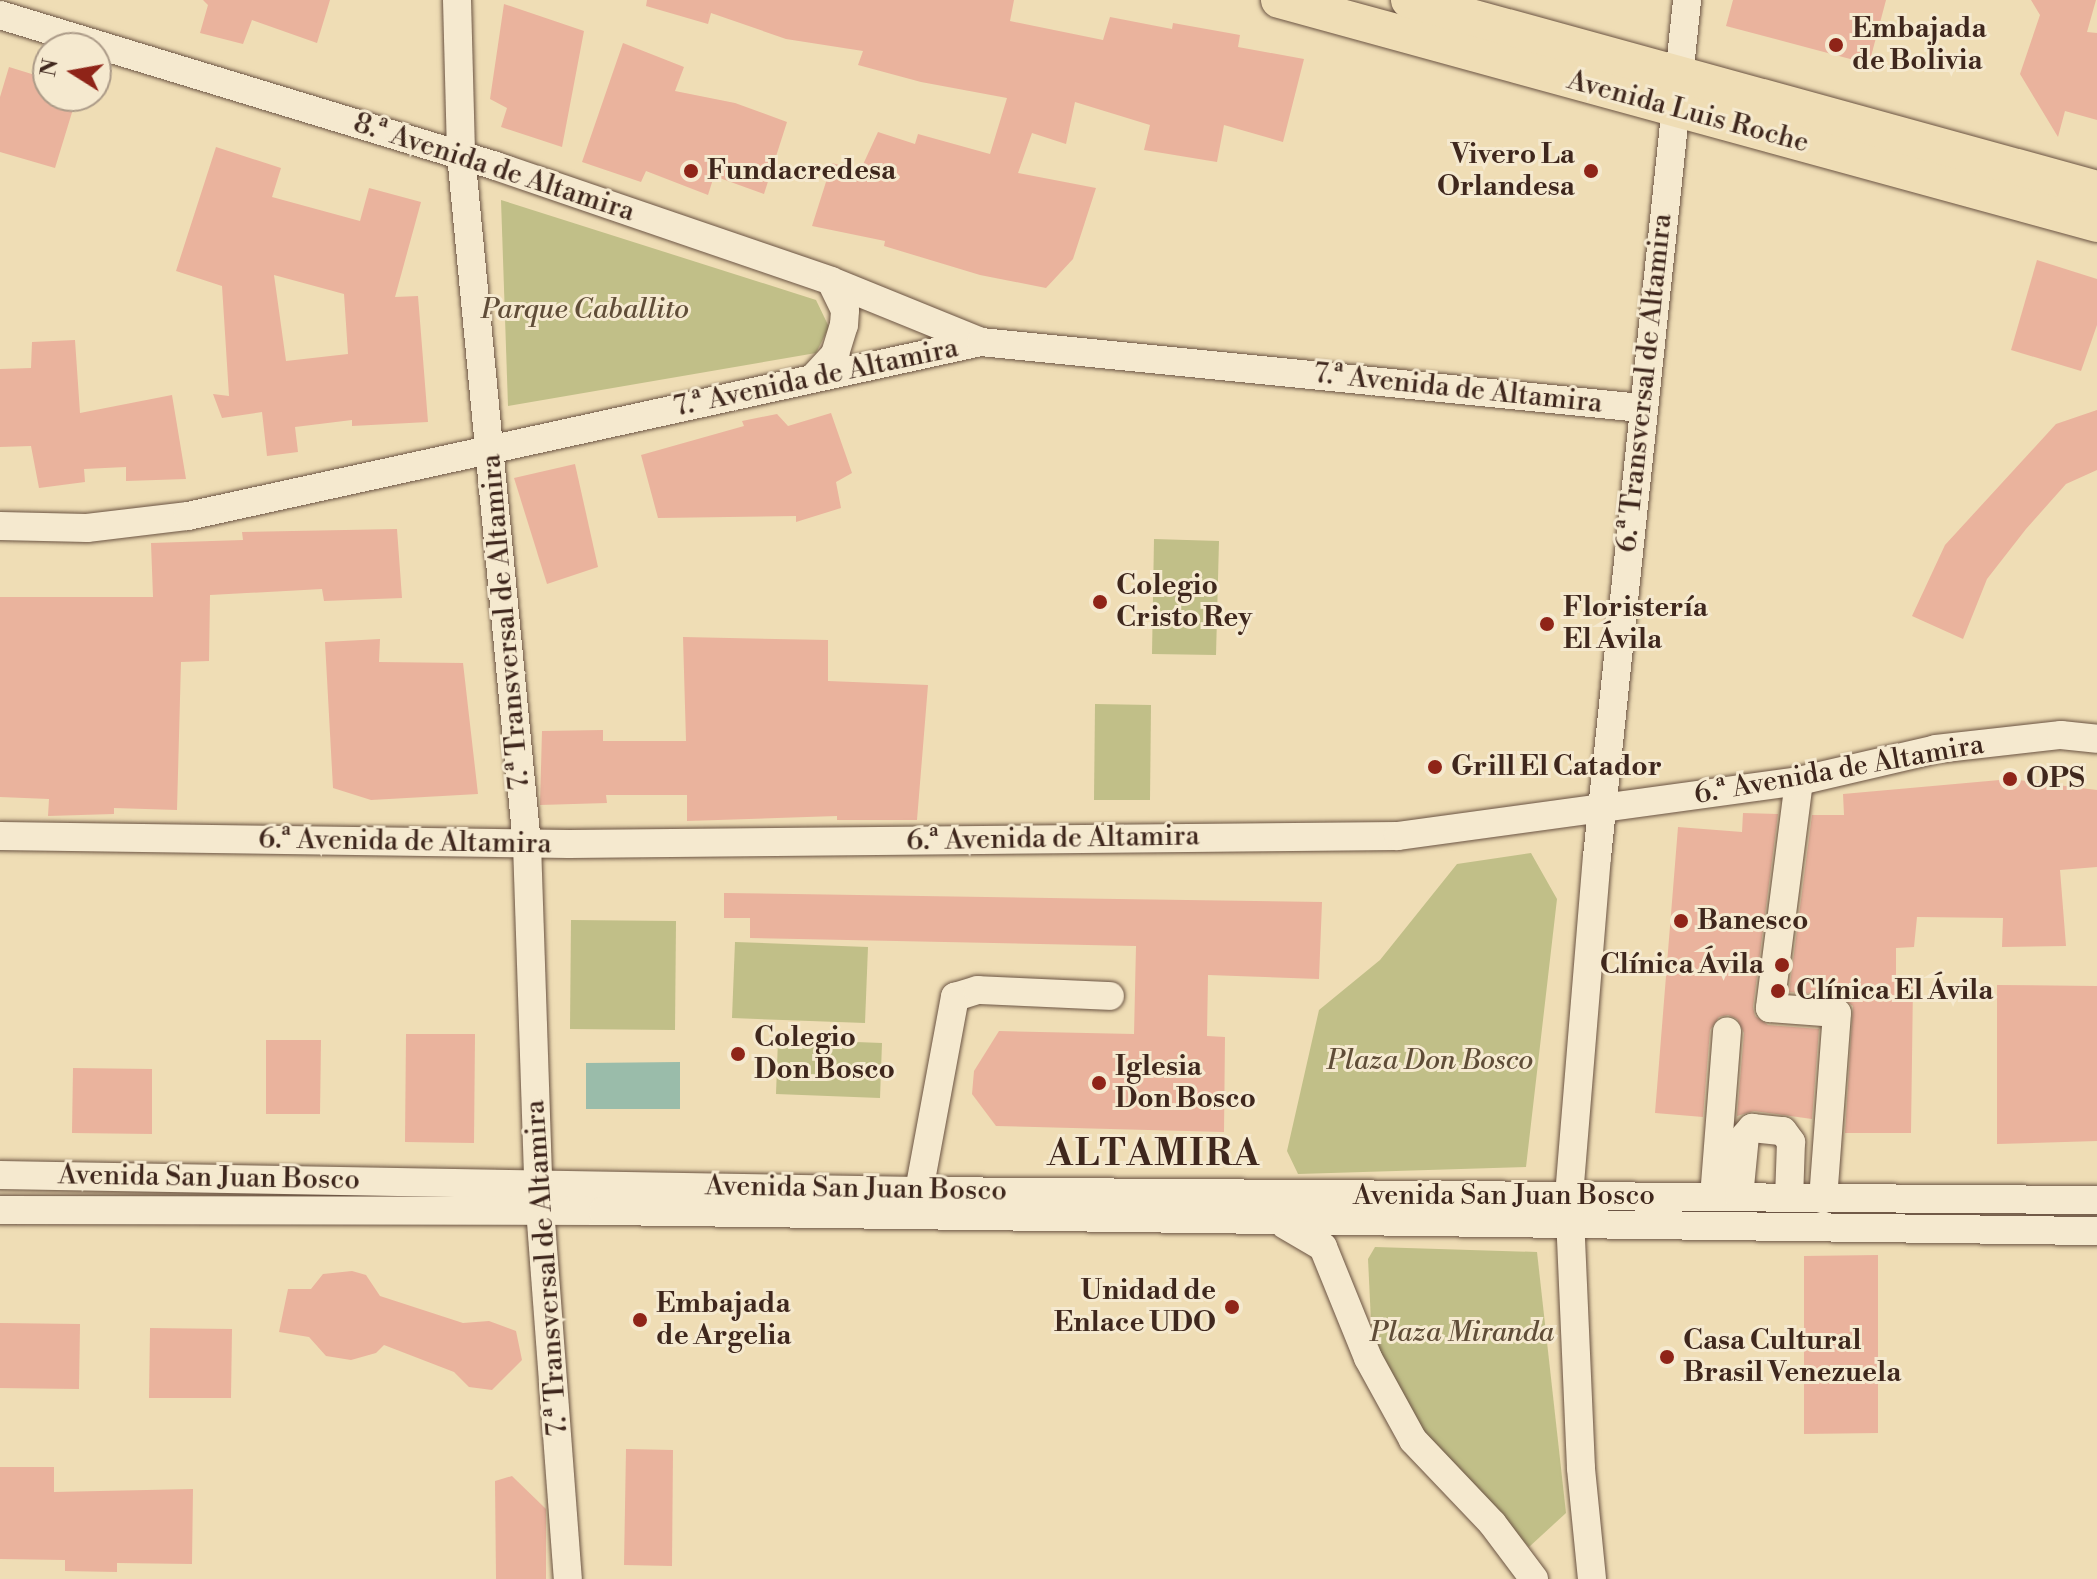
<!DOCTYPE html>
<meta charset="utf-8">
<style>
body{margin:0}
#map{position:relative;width:2097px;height:1579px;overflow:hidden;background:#efddb5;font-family:"Libre Bodoni",serif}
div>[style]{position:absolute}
.green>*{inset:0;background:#c1bf88}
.water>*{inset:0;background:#9abcaa}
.building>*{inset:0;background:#eab39d}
.roads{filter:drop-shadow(0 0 2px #6b5443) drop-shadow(0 0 2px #6b5443)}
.minor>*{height:28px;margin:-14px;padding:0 14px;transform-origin:14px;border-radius:14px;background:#f5e9cf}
.major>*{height:36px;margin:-18px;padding:0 18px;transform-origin:18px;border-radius:18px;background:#efddb5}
.dots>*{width:22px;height:22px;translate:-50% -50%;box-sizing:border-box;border:4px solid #f5e9cf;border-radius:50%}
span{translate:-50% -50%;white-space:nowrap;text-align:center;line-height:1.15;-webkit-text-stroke:6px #f5e9cf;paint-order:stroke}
.poi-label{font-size:28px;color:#3f271d;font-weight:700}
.left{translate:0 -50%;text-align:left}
.right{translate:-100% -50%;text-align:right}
.street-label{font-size:28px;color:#3f271d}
.park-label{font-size:28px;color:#604d38;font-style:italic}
.district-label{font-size:36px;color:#3f271d;font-weight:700;letter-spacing:2px}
.north{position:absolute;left:32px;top:32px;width:80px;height:80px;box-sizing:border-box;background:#f5e9cf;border:2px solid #ac9b88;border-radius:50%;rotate:281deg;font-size:22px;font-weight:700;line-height:32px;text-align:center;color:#3f271d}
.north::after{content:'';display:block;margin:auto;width:28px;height:36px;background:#8f2418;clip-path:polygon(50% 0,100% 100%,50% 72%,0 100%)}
</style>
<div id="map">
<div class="green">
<i style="clip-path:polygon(501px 200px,816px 300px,829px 327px,816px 353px,508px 406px)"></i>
<i style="clip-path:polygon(1154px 539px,1219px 541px,1216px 655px,1152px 654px)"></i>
<i style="clip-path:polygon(1095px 704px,1151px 705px,1150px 800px,1094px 800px)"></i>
<i style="clip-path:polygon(1531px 853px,1557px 899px,1526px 1167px,1298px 1174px,1287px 1151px,1319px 1010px,1380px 960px,1457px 864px)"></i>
<i style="clip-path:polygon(571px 920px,676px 921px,675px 1030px,570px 1029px)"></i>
<i style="clip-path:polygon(735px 942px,868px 947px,865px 1023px,732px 1018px)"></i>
<i style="clip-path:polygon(778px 1039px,882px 1043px,880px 1098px,776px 1094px)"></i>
<i style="clip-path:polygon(1375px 1247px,1537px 1252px,1566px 1513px,1529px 1547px,1418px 1431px,1372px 1342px,1368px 1259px)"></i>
</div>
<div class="water">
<i style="clip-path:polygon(680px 1062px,680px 1109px,586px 1109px,586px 1063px)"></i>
</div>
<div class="building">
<i style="clip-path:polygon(203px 0,330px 0,317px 43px,252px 20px,243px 44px,200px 33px,208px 5px)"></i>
<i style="clip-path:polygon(647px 0,1014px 0,1010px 21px,1103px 40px,1110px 17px,1172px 29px,1173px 23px,1240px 35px,1238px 47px,1304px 59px,1283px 142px,1224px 125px,1217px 162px,1144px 150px,1150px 125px,1075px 102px,1066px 144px,1032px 133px,1018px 173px,1096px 188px,1073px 259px,1046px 288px,980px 275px,884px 246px,885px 241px,812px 226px,832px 163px,860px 171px,878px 132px,915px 144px,918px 134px,990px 154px,1007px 98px,921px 82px,858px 65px,863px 51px,786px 39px,711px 13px,708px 24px,646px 6px)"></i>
<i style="clip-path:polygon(1733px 0,1886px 0,1869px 64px,1726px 26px)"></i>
<i style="clip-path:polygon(2031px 0,2096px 0,2087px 32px,2097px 33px,2097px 120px,2065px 111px,2058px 137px,2020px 74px,2040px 15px)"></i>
<i style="clip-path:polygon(504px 4px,584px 31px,562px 147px,501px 127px,507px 108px,490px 99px)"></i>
<i style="clip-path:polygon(623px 43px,684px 67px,675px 91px,735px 103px,787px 122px,764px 194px,714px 176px,708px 195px,646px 171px,641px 182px,582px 162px)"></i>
<i style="clip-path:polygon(9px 67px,48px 79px,48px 96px,77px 96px,55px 168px,0 152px,0 97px)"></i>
<i style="clip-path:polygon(evenodd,216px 147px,281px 168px,272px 197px,360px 221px,369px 188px,421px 202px,395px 297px,418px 296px,428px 422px,352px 426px,352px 420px,295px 427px,298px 452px,267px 456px,262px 412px,222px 418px,213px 394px,229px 396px,222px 286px,176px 271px,216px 147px,274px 275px,344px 294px,348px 354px,286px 361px,274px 275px)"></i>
<i style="clip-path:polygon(2037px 260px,2097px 279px,2097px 325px,2081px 371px,2011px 350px)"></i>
<i style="clip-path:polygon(75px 340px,80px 413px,172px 395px,186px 479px,126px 481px,126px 467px,84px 469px,85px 482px,39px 488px,31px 446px,0 447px,0 369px,31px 368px,32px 342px)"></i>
<i style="clip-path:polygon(2097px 410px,2097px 470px,2066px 484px,2026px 529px,1987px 579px,1963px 639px,1912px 616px,1945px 545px,2056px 424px)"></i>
<i style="clip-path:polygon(831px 413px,852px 473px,836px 482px,841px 508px,796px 522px,796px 516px,658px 518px,641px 455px,744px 426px,742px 421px,777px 414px,788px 426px)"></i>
<i style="clip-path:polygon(575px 464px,598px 567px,547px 584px,514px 478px)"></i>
<i style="clip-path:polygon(397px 529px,402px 598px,324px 601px,322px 589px,210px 595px,209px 661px,181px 662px,177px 810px,114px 808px,114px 814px,48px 816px,49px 799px,0 797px,0 597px,153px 597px,151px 543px,243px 540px,242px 532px)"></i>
<i style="clip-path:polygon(683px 637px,828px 640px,828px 681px,928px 685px,917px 820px,837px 820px,837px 816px,687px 821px,687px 795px,606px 795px,607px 803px,540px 805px,542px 731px,603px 730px,603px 741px,686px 741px)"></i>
<i style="clip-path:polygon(380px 639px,379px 662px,463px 663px,478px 794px,371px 800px,333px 788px,325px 642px)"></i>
<i style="clip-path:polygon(2011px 779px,2097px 790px,2097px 867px,2060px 870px,2066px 946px,2002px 947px,2003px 918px,1917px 917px,1914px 947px,1896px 948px,1896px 983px,1913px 984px,1911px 1133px,1845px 1133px,1853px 1006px,1839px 996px,1789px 992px,1812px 815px,1844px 815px,1843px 794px)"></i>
<i style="clip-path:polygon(1743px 813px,1778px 814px,1753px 1007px,1755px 1016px,1768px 1025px,1819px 1029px,1812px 1119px,1754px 1111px,1737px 1116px,1744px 1033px,1737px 1019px,1728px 1015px,1719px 1017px,1710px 1030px,1703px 1117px,1655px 1113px,1678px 827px,1742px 832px)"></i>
<i style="clip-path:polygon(724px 893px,1322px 902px,1319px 979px,1208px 975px,1207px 1036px,1225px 1037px,1224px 1132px,996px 1126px,972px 1094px,974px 1071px,999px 1031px,1134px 1034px,1136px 946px,750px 938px,750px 918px,724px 918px)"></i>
<i style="clip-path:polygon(1997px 985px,2097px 986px,2097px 1141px,1997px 1144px)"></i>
<i style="clip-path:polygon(406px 1034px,475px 1034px,474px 1143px,405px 1142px)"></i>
<i style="clip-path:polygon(266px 1040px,321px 1040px,320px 1114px,266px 1114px)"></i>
<i style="clip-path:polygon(73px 1068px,152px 1069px,152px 1134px,72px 1133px)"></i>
<i style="clip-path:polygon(1878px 1255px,1878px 1433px,1804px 1434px,1804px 1256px)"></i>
<i style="clip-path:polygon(352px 1271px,366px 1275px,380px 1296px,463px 1323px,489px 1321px,516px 1331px,522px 1360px,492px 1390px,469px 1387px,454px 1372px,384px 1345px,376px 1353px,351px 1360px,326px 1356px,309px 1337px,279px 1332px,288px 1289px,311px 1289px,323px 1274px)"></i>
<i style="clip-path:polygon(0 1323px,80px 1324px,79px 1389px,0 1388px)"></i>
<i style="clip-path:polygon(150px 1328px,232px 1329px,231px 1398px,149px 1398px)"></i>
<i style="clip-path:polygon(626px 1449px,673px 1450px,672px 1566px,624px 1565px)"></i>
<i style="clip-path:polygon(0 1467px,54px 1467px,54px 1492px,193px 1489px,192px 1564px,117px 1563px,117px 1572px,65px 1571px,65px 1560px,0 1559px)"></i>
<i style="clip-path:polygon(512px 1476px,546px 1509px,546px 1579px,496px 1579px,495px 1481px)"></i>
</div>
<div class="roads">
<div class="minor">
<i style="left:457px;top:0;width:154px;rotate:88.5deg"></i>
<i style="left:461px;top:154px;width:693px;rotate:84.54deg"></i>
<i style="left:527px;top:844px;width:338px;rotate:88.1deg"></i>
<i style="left:538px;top:1182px;width:398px;rotate:85.7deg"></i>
<i style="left:0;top:15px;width:518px;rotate:16.93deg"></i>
<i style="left:496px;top:166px;width:354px;rotate:18.9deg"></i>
<i style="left:831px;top:281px;width:162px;rotate:22.1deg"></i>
<i style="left:813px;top:378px;width:33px;rotate:-47deg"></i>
<i style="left:835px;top:354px;width:30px;rotate:-73deg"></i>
<i style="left:844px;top:325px;width:15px;rotate:-86deg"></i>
<i style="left:845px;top:310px;width:32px;rotate:-116deg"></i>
<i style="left:0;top:526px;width:87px;rotate:1.3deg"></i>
<i style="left:87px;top:528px;width:102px;rotate:-6.8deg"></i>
<i style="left:188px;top:516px;width:812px;rotate:-12.38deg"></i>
<i style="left:981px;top:342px;width:663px;rotate:5.71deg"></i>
<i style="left:1799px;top:781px;width:229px;rotate:97.3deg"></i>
<i style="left:1770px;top:1008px;width:67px;rotate:4.3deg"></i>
<i style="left:1837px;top:1013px;width:187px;rotate:94.3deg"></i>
<i style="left:0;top:836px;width:569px;rotate:0.81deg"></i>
<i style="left:569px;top:844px;width:829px;rotate:-0.55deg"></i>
<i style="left:1398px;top:836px;width:405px;rotate:-7.8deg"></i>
<i style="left:1799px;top:781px;width:141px;rotate:-13.1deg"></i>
<i style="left:1936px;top:749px;width:126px;rotate:-6.4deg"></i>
<i style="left:2061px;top:735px;width:36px;rotate:6deg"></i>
<i style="left:0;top:1175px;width:918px;rotate:1deg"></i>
<i style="left:918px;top:1191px;width:1179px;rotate:0.44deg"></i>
<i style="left:1714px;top:1197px;width:166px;rotate:-85.5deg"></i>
<i style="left:1739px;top:1197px;width:61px;rotate:-84.4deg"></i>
<i style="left:1745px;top:1136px;width:11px;rotate:-49deg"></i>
<i style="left:1752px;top:1128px;width:31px;rotate:6deg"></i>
<i style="left:1783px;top:1131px;width:14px;rotate:54deg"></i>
<i style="left:1791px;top:1142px;width:56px;rotate:92deg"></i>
<i style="left:916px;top:1207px;width:214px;rotate:-79.5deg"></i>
<i style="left:955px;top:997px;width:24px;rotate:-17deg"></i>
<i style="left:978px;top:990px;width:132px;rotate:2.6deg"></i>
<i style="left:0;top:1210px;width:603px;rotate:0.1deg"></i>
<i style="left:603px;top:1211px;width:1494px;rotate:0.77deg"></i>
<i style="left:1285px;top:1225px;width:44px;rotate:30.1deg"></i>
<i style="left:1323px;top:1247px;width:120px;rotate:67.9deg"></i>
<i style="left:1368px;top:1358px;width:94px;rotate:61.2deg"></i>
<i style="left:1413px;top:1440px;width:115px;rotate:46.4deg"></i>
<i style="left:1492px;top:1523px;width:70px;rotate:53.1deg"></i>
<i style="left:1592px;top:1579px;width:112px;rotate:-95.7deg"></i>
<i style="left:1581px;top:1468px;width:272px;rotate:-92.5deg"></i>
<i style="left:1569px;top:1196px;width:340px;rotate:-85.3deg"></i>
<i style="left:1597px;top:857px;width:862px;rotate:-84deg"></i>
</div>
<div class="major">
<i style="left:1279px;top:0;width:848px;rotate:15.31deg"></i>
<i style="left:1409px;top:0;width:713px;rotate:15.36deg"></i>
</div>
</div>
<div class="dots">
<i style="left:1836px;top:45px;background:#8f2418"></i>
<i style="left:691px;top:171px;background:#8f2418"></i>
<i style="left:1591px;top:171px;background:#8f2418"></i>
<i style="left:1100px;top:602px;background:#8f2418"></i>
<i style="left:1547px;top:624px;background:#8f2418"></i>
<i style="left:1435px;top:767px;background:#8f2418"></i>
<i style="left:2010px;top:779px;background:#8f2418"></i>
<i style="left:1681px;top:921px;background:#8f2418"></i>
<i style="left:1782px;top:965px;background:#8f2418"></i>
<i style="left:1778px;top:991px;background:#8f2418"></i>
<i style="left:738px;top:1054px;background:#8f2418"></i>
<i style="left:1099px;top:1083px;background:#8f2418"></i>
<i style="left:1232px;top:1307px;background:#8f2418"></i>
<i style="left:640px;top:1320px;background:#8f2418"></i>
<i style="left:1667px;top:1357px;background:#8f2418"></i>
</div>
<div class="poi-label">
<span class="left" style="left:1852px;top:45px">Embajada<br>de Bolivia</span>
<span class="right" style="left:1575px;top:171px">Vivero La<br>Orlandesa</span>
<span class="left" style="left:707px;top:171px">Fundacredesa</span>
<span class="left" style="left:1116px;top:602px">Colegio<br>Cristo Rey</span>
<span class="left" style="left:1563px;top:624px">Floristería<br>El Ávila</span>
<span class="left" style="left:1451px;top:767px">Grill El Catador</span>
<span class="left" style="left:2026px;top:779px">OPS</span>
<span class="left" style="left:1697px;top:921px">Banesco</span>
<span class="right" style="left:1764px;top:965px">Clínica Ávila</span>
<span class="left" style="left:1796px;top:991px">Clínica El Ávila</span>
<span class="left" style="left:754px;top:1054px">Colegio<br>Don Bosco</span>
<span class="left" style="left:1115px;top:1083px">Iglesia<br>Don Bosco</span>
<span class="right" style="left:1216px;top:1307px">Unidad de<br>Enlace UDO</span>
<span class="left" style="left:656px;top:1320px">Embajada<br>de Argelia</span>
<span class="left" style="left:1683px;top:1357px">Casa Cultural<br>Brasil Venezuela</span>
</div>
<div class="street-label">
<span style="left:1688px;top:112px;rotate:15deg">Avenida Luis Roche</span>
<span style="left:494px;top:168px;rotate:18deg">8.ª Avenida de Altamira</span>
<span style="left:816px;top:378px;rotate:-12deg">7.ª Avenida de Altamira</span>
<span style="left:1645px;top:383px;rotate:-84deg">6.ª Transversal de Altamira</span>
<span style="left:1458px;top:389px;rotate:6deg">7.ª Avenida de Altamira</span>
<span style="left:506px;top:622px;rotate:-95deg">7.ª Transversal de Altamira</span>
<span style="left:1839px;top:770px;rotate:-10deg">6.ª Avenida de Altamira</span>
<span style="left:1053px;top:839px;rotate:-1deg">6.ª Avenida de Altamira</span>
<span style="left:405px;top:842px;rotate:1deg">6.ª Avenida de Altamira</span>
<span style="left:209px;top:1178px;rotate:1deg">Avenida San Juan Bosco</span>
<span style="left:856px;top:1189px;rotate:1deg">Avenida San Juan Bosco</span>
<span style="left:1504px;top:1196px">Avenida San Juan Bosco</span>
<span style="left:547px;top:1268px;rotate:-94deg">7.ª Transversal de Altamira</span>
</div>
<div class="park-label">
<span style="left:585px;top:310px">Parque Caballito</span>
<span style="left:1430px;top:1061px">Plaza Don Bosco</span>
<span style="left:1462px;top:1333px">Plaza Miranda</span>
</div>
<div class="district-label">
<span style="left:1154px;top:1155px">ALTAMIRA</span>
</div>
<div class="north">N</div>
</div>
